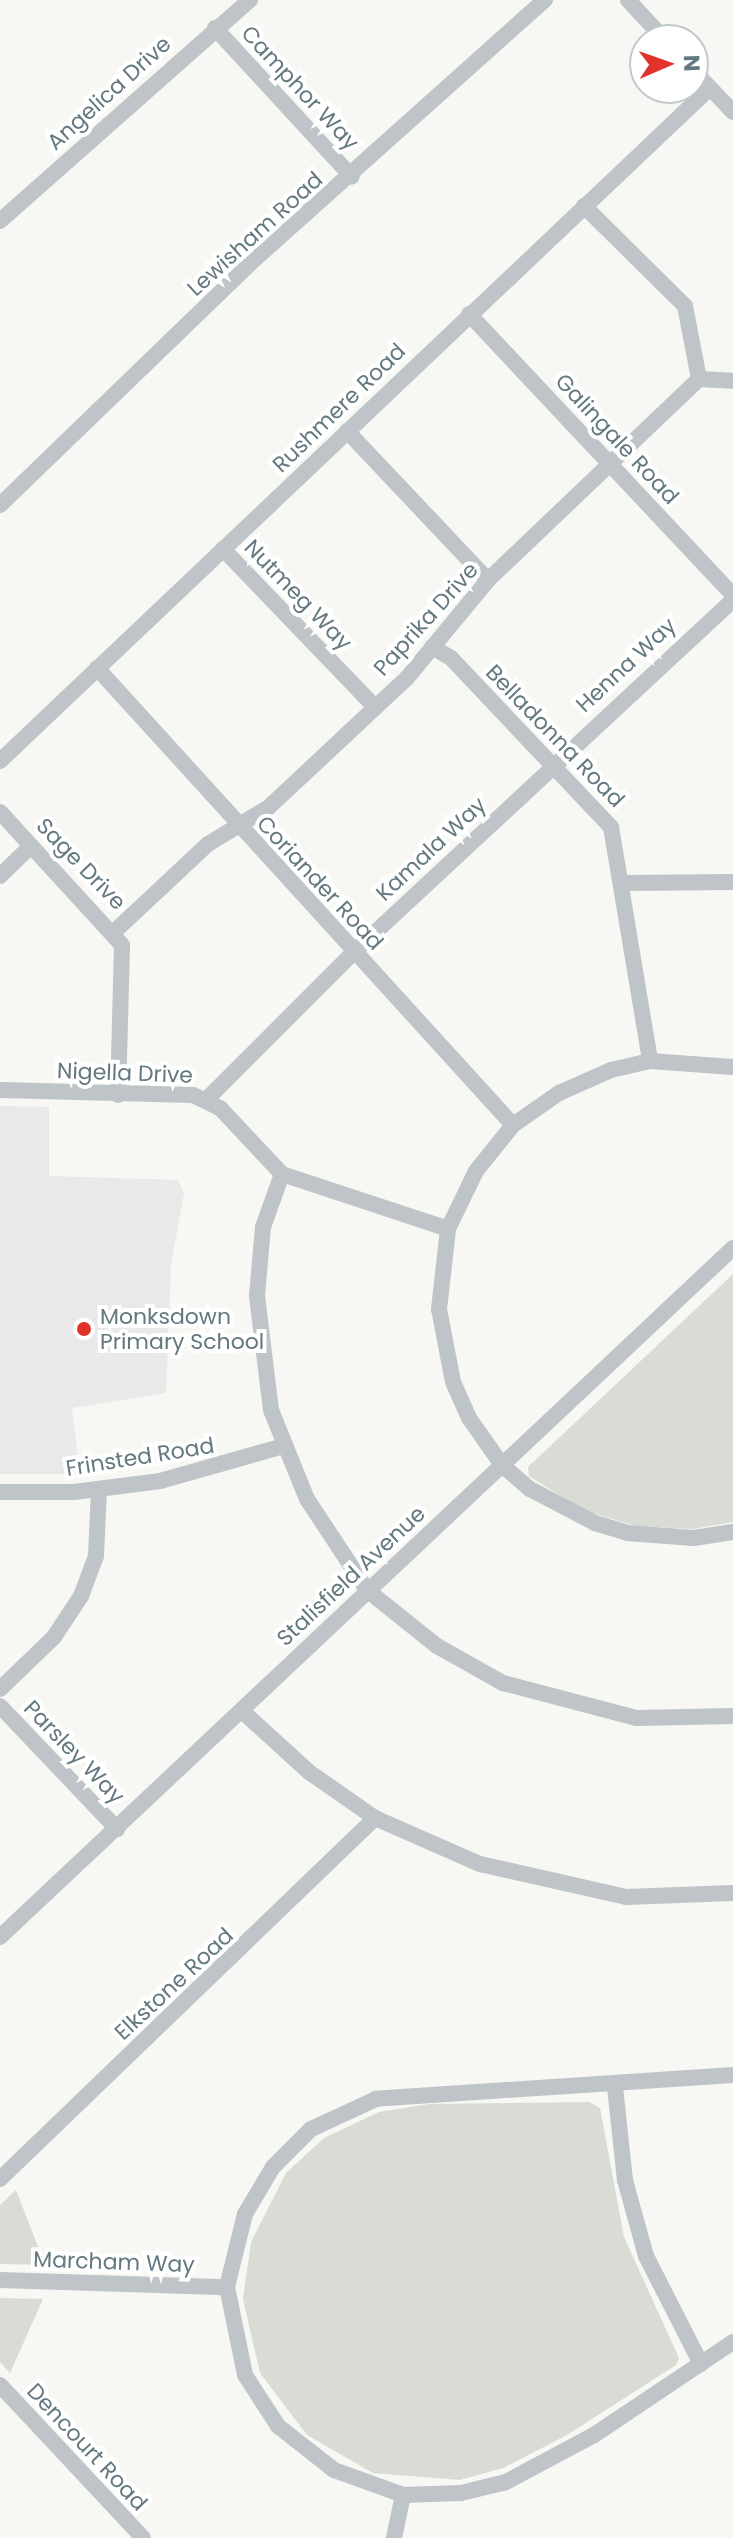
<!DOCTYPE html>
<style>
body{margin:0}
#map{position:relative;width:733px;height:2538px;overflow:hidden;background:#f7f7f4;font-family:Poppins,sans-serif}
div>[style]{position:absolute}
.built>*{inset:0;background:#e8e9e8}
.green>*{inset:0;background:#d8dcd4}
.minor>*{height:16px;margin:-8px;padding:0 8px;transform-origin:8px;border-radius:8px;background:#bec4c7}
.dots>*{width:22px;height:22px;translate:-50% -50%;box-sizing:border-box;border:4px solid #fff;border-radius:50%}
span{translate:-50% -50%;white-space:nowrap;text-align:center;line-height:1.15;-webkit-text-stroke:8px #fff;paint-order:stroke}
.street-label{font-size:22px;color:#63787f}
.poi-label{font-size:22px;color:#63787f}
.left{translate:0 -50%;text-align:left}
.north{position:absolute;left:629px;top:24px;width:80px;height:80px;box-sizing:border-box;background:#fff;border:2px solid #c1c9cc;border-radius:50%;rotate:88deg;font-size:22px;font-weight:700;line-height:32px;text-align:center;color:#63787f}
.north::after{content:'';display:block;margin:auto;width:28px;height:36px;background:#df332c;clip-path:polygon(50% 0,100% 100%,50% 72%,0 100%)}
</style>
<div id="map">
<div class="built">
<i style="clip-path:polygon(0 1106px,49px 1107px,49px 1176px,178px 1180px,184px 1193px,171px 1265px,166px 1393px,72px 1408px,80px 1474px,0 1474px)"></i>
</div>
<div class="green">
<i style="clip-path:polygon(733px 1274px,733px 1522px,693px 1529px,635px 1526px,583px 1510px,529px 1476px,528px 1467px)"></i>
<i style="clip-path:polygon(589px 2102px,600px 2108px,624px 2237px,679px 2358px,676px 2365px,567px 2435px,503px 2468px,460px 2480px,373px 2473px,307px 2435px,260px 2373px,243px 2299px,251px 2242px,286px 2173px,324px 2138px,379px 2112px,429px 2104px)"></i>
<i style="clip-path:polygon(16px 2190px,45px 2265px,0 2264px,0 2205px)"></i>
<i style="clip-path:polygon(0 2298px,43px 2299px,10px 2373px,0 2362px)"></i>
</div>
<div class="minor">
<i style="left:628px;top:0;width:54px;rotate:47.2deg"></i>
<i style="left:215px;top:28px;width:202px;rotate:47.4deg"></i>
<i style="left:693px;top:70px;width:58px;rotate:46.4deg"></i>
<i style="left:584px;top:206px;width:142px;rotate:44.7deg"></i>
<i style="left:685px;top:306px;width:74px;rotate:79.1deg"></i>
<i style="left:0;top:221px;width:334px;rotate:-41.5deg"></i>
<i style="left:469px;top:314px;width:386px;rotate:46.8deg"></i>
<i style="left:347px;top:431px;width:205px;rotate:46.6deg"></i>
<i style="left:0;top:505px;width:354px;rotate:-44deg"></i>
<i style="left:255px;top:259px;width:389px;rotate:-41.8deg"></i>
<i style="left:223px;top:549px;width:218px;rotate:46.1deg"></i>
<i style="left:432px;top:647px;width:22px;rotate:30deg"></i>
<i style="left:451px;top:658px;width:233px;rotate:46.6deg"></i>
<i style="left:611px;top:827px;width:237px;rotate:80.5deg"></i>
<i style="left:97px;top:668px;width:618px;rotate:47.69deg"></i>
<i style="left:0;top:761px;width:978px;rotate:-43.47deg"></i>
<i style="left:0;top:812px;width:180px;rotate:47.5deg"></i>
<i style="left:122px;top:945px;width:150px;rotate:91.5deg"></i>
<i style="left:0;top:876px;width:43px;rotate:-44.1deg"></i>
<i style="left:624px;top:883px;width:109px;rotate:-0.5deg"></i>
<i style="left:115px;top:931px;width:127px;rotate:-43.1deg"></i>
<i style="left:208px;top:844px;width:71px;rotate:-31.2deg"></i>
<i style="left:269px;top:807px;width:189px;rotate:-43.1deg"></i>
<i style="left:407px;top:678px;width:127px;rotate:-50.4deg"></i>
<i style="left:488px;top:580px;width:291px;rotate:-43.6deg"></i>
<i style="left:699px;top:379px;width:34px;rotate:3deg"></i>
<i style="left:733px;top:1067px;width:83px;rotate:-175.9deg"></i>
<i style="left:650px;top:1061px;width:40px;rotate:167deg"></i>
<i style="left:611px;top:1070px;width:57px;rotate:156.1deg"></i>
<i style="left:559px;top:1093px;width:56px;rotate:145.2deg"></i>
<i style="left:513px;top:1125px;width:59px;rotate:128.8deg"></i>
<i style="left:476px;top:1171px;width:64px;rotate:115.8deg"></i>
<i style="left:448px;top:1229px;width:81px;rotate:96.4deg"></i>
<i style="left:439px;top:1309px;width:74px;rotate:79.1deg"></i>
<i style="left:453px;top:1382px;width:39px;rotate:66deg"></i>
<i style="left:469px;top:1418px;width:57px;rotate:54.9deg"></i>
<i style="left:502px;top:1465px;width:37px;rotate:41deg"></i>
<i style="left:530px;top:1489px;width:73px;rotate:27.6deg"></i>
<i style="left:595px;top:1523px;width:34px;rotate:17deg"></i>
<i style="left:627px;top:1533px;width:67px;rotate:4.3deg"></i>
<i style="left:694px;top:1538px;width:39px;rotate:-9deg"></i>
<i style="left:0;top:1090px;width:193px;rotate:1.5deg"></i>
<i style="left:193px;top:1095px;width:30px;rotate:26deg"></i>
<i style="left:220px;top:1108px;width:91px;rotate:46.8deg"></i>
<i style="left:282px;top:1174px;width:175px;rotate:18.3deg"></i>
<i style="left:206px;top:1100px;width:209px;rotate:-45deg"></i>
<i style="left:354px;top:952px;width:517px;rotate:-42.88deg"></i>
<i style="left:282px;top:1174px;width:56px;rotate:109.7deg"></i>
<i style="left:263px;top:1227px;width:69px;rotate:95deg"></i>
<i style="left:257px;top:1296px;width:115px;rotate:83deg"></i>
<i style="left:271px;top:1410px;width:96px;rotate:68deg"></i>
<i style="left:307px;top:1499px;width:109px;rotate:56.6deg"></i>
<i style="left:367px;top:1590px;width:90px;rotate:38.7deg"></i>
<i style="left:437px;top:1646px;width:76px;rotate:29.3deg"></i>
<i style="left:503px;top:1683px;width:138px;rotate:14.7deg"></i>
<i style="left:636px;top:1718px;width:97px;rotate:-1.2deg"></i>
<i style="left:0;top:1492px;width:74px"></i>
<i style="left:74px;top:1492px;width:87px;rotate:-7.3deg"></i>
<i style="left:160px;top:1481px;width:129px;rotate:-15.8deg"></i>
<i style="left:0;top:1689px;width:75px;rotate:-43.9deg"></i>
<i style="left:54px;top:1637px;width:49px;rotate:-56.6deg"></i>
<i style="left:81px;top:1596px;width:43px;rotate:-69.4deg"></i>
<i style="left:96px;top:1556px;width:66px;rotate:-87.4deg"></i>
<i style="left:0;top:1706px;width:170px;rotate:46.4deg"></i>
<i style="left:242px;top:1711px;width:91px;rotate:42.3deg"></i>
<i style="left:309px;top:1772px;width:80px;rotate:34.9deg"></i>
<i style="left:375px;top:1818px;width:115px;rotate:23.7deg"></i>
<i style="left:480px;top:1864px;width:150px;rotate:12.7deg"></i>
<i style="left:626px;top:1897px;width:107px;rotate:-2.1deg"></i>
<i style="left:0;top:1937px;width:1006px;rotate:-43.23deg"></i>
<i style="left:733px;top:2075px;width:358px;rotate:176.2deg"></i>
<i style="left:376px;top:2099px;width:72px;rotate:155.2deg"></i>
<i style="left:311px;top:2129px;width:54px;rotate:135deg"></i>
<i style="left:273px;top:2167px;width:55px;rotate:120.8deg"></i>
<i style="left:245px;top:2214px;width:75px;rotate:103.9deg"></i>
<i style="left:227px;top:2287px;width:90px;rotate:78.4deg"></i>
<i style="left:245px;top:2375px;width:61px;rotate:57.1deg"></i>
<i style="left:278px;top:2426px;width:71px;rotate:38.2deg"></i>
<i style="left:334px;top:2470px;width:73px;rotate:19.9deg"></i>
<i style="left:403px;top:2495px;width:58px;rotate:-2deg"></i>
<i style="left:461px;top:2493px;width:46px;rotate:-13.7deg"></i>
<i style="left:506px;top:2482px;width:100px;rotate:-28.1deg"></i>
<i style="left:594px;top:2435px;width:167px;rotate:-33.8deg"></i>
<i style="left:615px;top:2087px;width:94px;rotate:83.9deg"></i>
<i style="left:625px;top:2180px;width:79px;rotate:74.6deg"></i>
<i style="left:646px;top:2256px;width:121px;rotate:63deg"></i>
<i style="left:0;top:2179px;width:521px;rotate:-43.91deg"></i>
<i style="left:0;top:2280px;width:227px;rotate:1.8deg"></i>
<i style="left:0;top:2385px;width:209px;rotate:46.9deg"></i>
<i style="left:394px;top:2538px;width:44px;rotate:-78.2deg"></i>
</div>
<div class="dots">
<i style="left:84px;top:1329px;background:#df332c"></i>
</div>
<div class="street-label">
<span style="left:300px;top:88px;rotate:47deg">Camphor Way</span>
<span style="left:109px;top:93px;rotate:-42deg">Angelica Drive</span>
<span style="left:255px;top:234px;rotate:-42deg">Lewisham Road</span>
<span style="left:339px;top:408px;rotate:-44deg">Rushmere Road</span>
<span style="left:617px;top:439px;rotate:47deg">Galingale Road</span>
<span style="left:298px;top:595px;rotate:46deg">Nutmeg Way</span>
<span style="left:426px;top:619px;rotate:-48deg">Paprika Drive</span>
<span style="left:626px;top:665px;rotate:-43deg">Henna Way</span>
<span style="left:555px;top:736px;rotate:46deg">Belladonna Road</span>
<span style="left:431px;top:849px;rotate:-43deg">Kamala Way</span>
<span style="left:81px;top:864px;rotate:46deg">Sage Drive</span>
<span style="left:320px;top:883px;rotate:47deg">Coriander Road</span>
<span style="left:125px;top:1073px;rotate:2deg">Nigella Drive</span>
<span style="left:140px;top:1457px;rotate:-9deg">Frinsted Road</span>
<span style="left:351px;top:1576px;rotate:-43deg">Stalisfield Avenue</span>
<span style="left:74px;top:1752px;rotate:46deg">Parsley Way</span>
<span style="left:174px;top:1984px;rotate:-43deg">Elkstone Road</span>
<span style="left:114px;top:2262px;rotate:2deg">Marcham Way</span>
<span style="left:87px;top:2447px;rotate:47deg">Dencourt Road</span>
</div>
<div class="poi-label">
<span class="left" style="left:100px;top:1329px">Monksdown<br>Primary School</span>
</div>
<div class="north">N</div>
</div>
